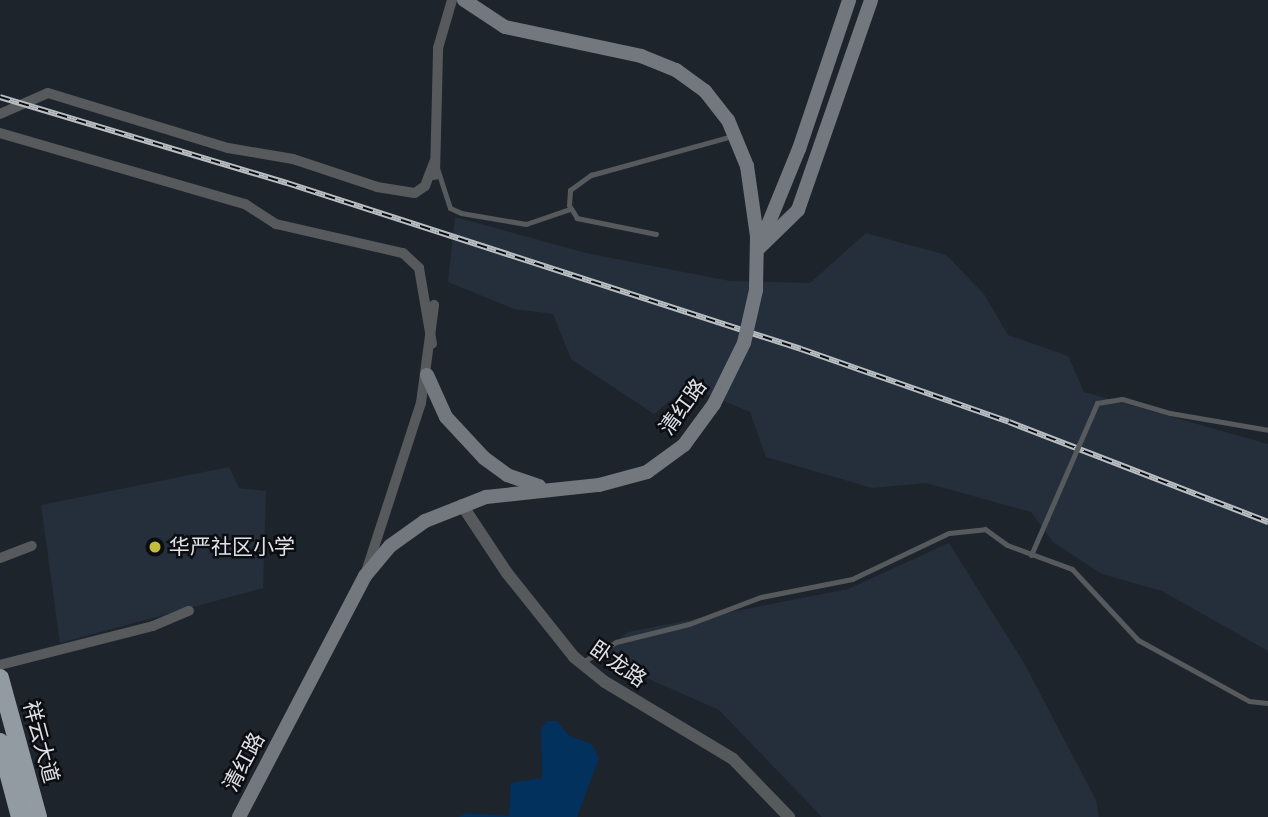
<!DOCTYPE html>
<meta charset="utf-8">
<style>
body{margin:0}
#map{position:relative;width:1268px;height:817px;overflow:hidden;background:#1e242c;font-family:Jost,"Noto Sans SC",sans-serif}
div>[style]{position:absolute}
.built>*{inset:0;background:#242f3b}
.green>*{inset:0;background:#02315e}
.service>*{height:5px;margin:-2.5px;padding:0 2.5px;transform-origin:2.5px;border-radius:2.5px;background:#565a5d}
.minor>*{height:10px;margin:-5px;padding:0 5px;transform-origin:5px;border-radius:5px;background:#565a5d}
.tertiary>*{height:12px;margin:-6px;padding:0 6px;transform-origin:6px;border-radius:6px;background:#565a5d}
.secondary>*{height:14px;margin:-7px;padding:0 7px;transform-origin:7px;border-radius:7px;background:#73787e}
.trunk>*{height:18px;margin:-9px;padding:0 9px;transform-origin:9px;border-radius:9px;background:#929aa2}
.rail>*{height:6px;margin-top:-3px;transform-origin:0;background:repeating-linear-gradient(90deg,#0b0d11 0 10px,#b9bec3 0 20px);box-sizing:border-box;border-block:2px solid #b9bec3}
.service-bridge>*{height:5px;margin:-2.5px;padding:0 2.5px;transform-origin:2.5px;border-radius:2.5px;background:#565a5d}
.secondary-bridge>*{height:14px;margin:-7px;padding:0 7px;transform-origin:7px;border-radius:7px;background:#73787e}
.dots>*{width:19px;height:19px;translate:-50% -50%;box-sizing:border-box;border:4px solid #0b0d11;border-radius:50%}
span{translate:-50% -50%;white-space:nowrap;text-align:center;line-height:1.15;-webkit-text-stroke:5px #0b0d11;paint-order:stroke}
.street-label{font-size:21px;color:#dee2e7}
.poi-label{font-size:21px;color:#dee2e7}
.left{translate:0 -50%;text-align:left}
</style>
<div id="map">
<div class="built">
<i style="clip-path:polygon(455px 217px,586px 253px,730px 281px,810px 283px,866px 233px,946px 255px,984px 294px,1008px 335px,1068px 356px,1084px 392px,1268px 444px,1268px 651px,1162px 591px,1102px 574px,1053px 542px,1031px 512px,926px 483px,872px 488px,766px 457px,750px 412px,695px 389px,677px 395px,654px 414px,571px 359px,553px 314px,514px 309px,448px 282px)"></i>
<i style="clip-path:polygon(229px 467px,239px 488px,266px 491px,263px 588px,60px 643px,41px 505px)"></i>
<i style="clip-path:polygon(949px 543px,1024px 663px,1096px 800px,1099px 817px,822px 817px,719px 710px,597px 656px,628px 632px,848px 589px)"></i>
</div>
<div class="green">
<i style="clip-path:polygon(547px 721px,557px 721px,569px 736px,592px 744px,599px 758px,577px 817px,458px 817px,467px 813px,509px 816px,511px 783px,542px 778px,541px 729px)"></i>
</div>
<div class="service">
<i style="left:437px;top:168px;width:42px;rotate:72deg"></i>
<i style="left:450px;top:208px;width:12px;rotate:24deg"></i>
<i style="left:461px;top:213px;width:66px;rotate:9.6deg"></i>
<i style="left:526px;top:224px;width:46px;rotate:-18.8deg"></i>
<i style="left:656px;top:234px;width:81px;rotate:-168.6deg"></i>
<i style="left:577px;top:218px;width:15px;rotate:-122deg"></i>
<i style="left:569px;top:205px;width:15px;rotate:-86deg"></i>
<i style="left:570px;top:190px;width:26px;rotate:-36deg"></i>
<i style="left:591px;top:175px;width:147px;rotate:-15.4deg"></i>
<i style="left:1097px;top:403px;width:25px;rotate:-9deg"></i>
<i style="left:1122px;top:399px;width:50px;rotate:16.3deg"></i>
<i style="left:1170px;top:413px;width:99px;rotate:9.8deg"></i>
<i style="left:581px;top:663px;width:41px;rotate:-31deg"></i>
<i style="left:616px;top:642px;width:75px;rotate:-13.9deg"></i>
<i style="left:689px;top:624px;width:77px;rotate:-20.6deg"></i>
<i style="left:761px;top:597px;width:93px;rotate:-11.2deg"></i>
<i style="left:852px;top:579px;width:107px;rotate:-25.4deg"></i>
<i style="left:949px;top:533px;width:36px;rotate:-6deg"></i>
<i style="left:985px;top:529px;width:27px;rotate:36deg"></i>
<i style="left:1007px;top:545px;width:69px;rotate:20.3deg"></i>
<i style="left:1072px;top:569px;width:97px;rotate:47.1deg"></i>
<i style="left:1138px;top:640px;width:127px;rotate:28.8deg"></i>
<i style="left:1249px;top:701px;width:19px;rotate:6deg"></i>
</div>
<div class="minor">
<i style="left:0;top:114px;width:52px;rotate:-23.6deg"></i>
<i style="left:48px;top:93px;width:188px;rotate:17deg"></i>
<i style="left:228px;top:148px;width:66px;rotate:9.6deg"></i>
<i style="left:293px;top:159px;width:89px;rotate:18.4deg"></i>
<i style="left:377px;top:187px;width:38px;rotate:9deg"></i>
<i style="left:415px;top:193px;width:12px;rotate:-35deg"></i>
<i style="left:425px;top:186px;width:25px;rotate:-69deg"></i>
<i style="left:0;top:133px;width:255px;rotate:16.2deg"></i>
<i style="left:245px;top:204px;width:37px;rotate:33deg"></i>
<i style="left:276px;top:224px;width:130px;rotate:12.9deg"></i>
<i style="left:403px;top:253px;width:22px;rotate:43deg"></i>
<i style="left:419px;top:268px;width:77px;rotate:80.3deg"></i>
<i style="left:435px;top:175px;width:127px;rotate:-88.6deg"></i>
<i style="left:438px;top:48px;width:50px;rotate:-73.7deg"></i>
<i style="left:0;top:558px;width:34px;rotate:-21deg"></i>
<i style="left:366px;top:572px;width:178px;rotate:-72deg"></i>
<i style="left:421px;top:403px;width:99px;rotate:-82.4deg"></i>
<i style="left:0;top:665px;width:158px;rotate:-14.3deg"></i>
<i style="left:153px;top:626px;width:39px;rotate:-23deg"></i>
</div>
<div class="tertiary">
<i style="left:462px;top:505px;width:82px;rotate:56.5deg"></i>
<i style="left:507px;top:573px;width:107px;rotate:51.4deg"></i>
<i style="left:574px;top:657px;width:40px;rotate:39deg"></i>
<i style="left:605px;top:682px;width:149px;rotate:31deg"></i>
<i style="left:733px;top:759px;width:81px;rotate:46deg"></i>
</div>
<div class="secondary">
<i style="left:464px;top:0;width:49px;rotate:33.4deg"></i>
<i style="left:505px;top:27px;width:139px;rotate:12deg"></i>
<i style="left:641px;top:56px;width:38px;rotate:22deg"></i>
<i style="left:676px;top:70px;width:36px;rotate:36deg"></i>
<i style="left:705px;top:91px;width:37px;rotate:52deg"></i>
<i style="left:728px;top:120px;width:50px;rotate:67.6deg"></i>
<i style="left:747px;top:166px;width:71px;rotate:81.9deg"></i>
<i style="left:757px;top:236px;width:54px;rotate:91.1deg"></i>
<i style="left:761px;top:242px;width:100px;rotate:-67.8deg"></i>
<i style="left:799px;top:149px;width:157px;rotate:-71.4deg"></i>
<i style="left:758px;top:249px;width:56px;rotate:-44.3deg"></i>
<i style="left:798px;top:210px;width:222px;rotate:-70.8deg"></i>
<i style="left:427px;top:375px;width:46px;rotate:65.7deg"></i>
<i style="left:446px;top:417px;width:56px;rotate:47.2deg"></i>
<i style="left:484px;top:458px;width:29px;rotate:36deg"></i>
<i style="left:507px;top:475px;width:34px;rotate:19deg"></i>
<i style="left:239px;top:817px;width:272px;rotate:-62.4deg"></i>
<i style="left:365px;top:576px;width:39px;rotate:-50deg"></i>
<i style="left:390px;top:546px;width:43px;rotate:-35.5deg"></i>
<i style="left:425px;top:521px;width:66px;rotate:-21.5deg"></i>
<i style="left:486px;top:497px;width:114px;rotate:-6.1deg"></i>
<i style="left:599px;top:485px;width:50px;rotate:-15.2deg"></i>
<i style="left:647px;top:472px;width:46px;rotate:-36.1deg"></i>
<i style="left:684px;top:445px;width:51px;rotate:-53.8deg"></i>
</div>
<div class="trunk">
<i style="left:0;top:678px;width:144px;rotate:74.7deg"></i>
<i style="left:0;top:742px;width:78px;rotate:75.1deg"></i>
</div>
<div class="rail">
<i style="left:0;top:97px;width:300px;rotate:16.7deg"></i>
<i style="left:287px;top:183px;width:540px;rotate:17.9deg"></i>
<i style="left:801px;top:349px;width:220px;rotate:19.3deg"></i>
<i style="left:1009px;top:422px;width:278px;rotate:21.1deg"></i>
</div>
<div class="service-bridge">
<i style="left:1031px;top:555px;width:166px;rotate:-66.5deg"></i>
</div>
<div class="secondary-bridge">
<i style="left:714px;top:404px;width:68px;rotate:-63.8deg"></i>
<i style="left:744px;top:343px;width:54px;rotate:-77.2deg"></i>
</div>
<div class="dots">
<i style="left:155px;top:547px;background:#c3bd3e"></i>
</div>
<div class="street-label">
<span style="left:683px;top:407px;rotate:-54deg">清红路</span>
<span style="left:618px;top:664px;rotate:35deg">卧龙路</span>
<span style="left:41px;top:742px;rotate:75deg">祥云大道</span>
<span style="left:244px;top:762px;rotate:-62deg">清红路</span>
</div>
<div class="poi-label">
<span class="left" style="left:169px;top:547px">华严社区小学</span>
</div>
</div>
